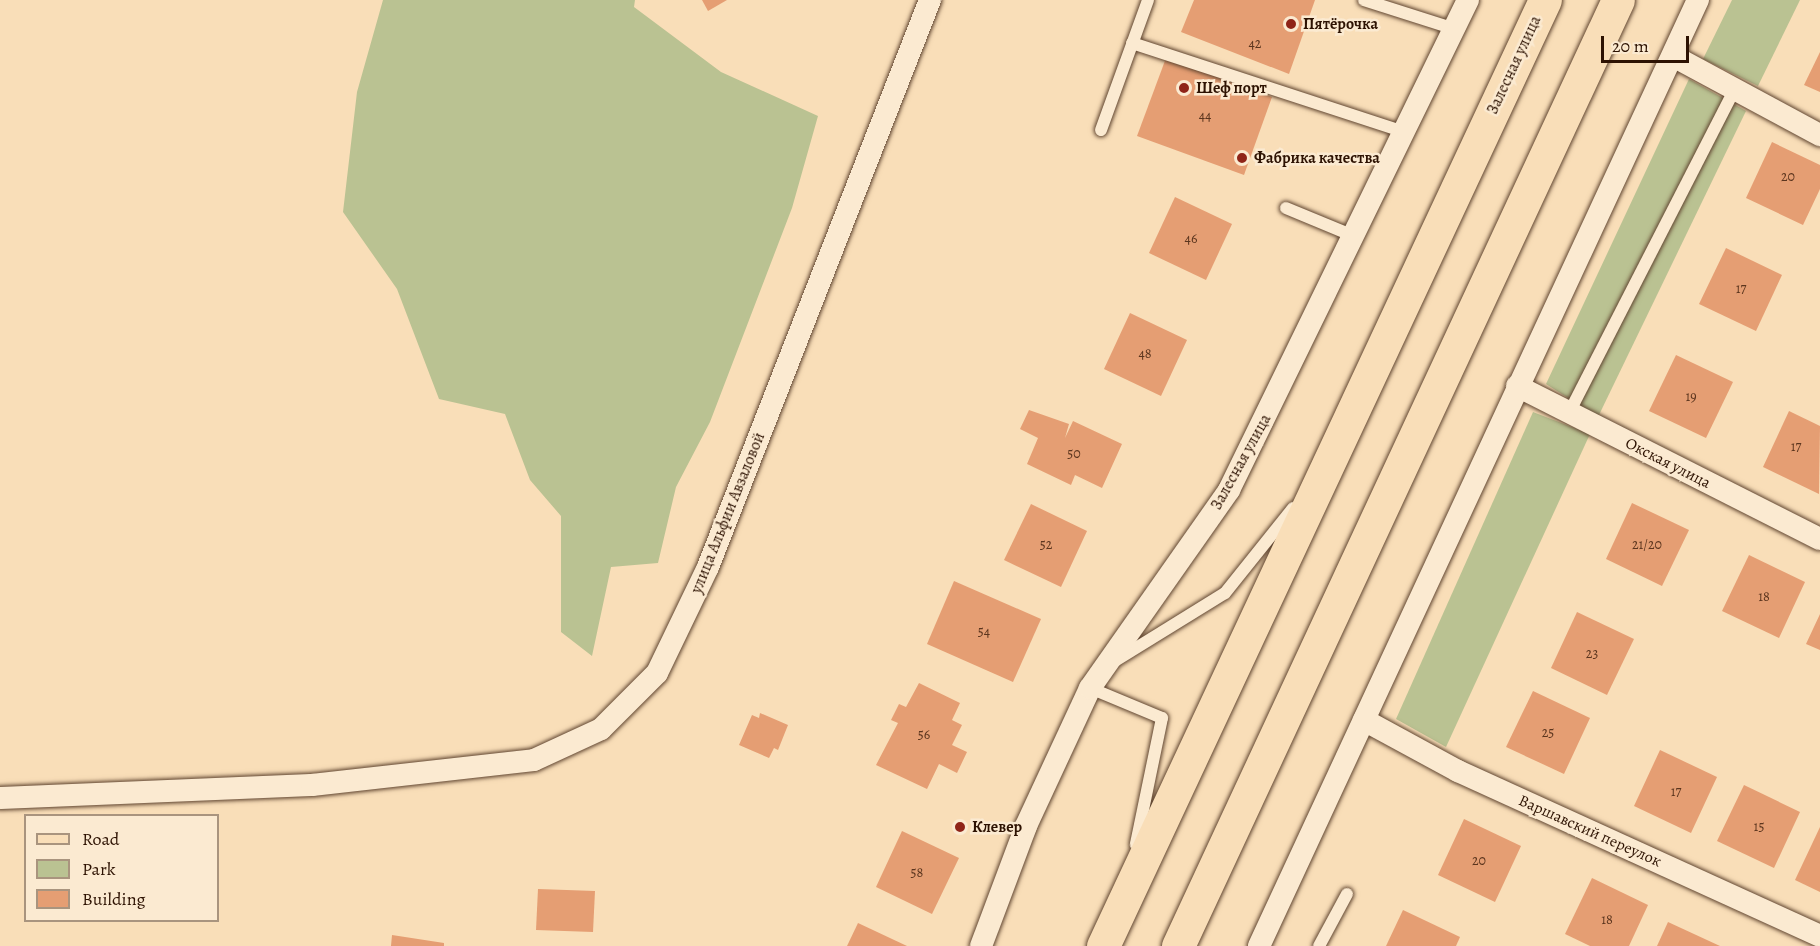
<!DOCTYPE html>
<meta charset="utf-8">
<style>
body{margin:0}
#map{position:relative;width:1820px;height:946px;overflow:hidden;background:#f9deb8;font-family:Alegreya,serif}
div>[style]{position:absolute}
.green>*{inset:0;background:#bac292}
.building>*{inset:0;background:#e59e73}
.roads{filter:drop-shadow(0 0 2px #604530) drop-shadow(0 0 2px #604530)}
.lane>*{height:12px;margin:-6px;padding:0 6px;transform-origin:6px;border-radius:6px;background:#fbead1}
.street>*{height:22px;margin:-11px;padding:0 11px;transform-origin:11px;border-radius:11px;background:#fbead1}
.primary>*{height:33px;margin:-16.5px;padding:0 16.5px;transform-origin:16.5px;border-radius:16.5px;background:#f9deb8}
.dots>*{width:16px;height:16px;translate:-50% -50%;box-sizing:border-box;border:3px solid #fbead1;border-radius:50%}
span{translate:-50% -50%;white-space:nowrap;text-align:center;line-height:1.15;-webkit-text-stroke:5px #fbead1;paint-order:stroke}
.number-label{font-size:14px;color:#5b351e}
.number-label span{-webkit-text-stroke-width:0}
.poi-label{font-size:16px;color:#2d1202;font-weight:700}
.left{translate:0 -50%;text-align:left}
.street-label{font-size:16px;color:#2d1202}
.legend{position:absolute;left:24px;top:814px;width:195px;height:108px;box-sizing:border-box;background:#fbead1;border:2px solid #a9947e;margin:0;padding:8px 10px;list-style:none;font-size:18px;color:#2d1202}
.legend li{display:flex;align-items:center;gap:12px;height:30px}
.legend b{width:30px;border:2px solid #a9947e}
.scale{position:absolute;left:1601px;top:36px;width:88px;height:27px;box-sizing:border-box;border:3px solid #2d1202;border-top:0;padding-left:8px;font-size:18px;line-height:21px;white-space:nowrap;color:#2d1202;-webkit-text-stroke:4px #fbead1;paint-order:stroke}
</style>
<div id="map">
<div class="green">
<i style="clip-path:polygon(383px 0,635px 0,634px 7px,721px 72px,818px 116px,792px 208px,710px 422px,676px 487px,658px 563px,611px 567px,592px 656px,561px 632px,561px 516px,530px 480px,505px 414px,439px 399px,397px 289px,343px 212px,357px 92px)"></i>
<i style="clip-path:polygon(1732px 0,1800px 0,1758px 86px,1703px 59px)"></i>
<i style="clip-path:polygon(1689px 79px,1746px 111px,1598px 417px,1546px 384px)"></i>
<i style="clip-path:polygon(1533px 412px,1590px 434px,1446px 747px,1396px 719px)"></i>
</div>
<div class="building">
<i style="clip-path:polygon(702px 0,727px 0,708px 11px)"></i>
<i style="clip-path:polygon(1194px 0,1315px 0,1289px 74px,1181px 32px)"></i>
<i style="clip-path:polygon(1820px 52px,1820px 92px,1804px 85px)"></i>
<i style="clip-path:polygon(1166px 58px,1272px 97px,1244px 175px,1137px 136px)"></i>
<i style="clip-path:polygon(1772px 142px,1820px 165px,1820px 189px,1803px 225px,1746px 198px)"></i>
<i style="clip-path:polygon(1175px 197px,1232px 224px,1206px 280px,1149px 253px)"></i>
<i style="clip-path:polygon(1726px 248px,1782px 275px,1756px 331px,1699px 304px)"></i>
<i style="clip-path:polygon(1130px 313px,1187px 340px,1161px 396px,1104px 369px)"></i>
<i style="clip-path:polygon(1676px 355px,1733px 382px,1706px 438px,1649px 411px)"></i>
<i style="clip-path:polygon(1029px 410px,1069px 424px,1065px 438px,1073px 421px,1122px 444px,1102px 488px,1075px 475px,1071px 485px,1027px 464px,1038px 438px,1020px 429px)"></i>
<i style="clip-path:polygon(1789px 411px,1820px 426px,1819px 494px,1763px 467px)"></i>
<i style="clip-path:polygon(1632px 503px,1689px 530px,1662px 586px,1606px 559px)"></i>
<i style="clip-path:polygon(1031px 504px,1087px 531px,1061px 587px,1004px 560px)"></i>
<i style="clip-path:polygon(1749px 555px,1805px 582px,1779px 638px,1722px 611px)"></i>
<i style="clip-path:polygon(954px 581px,1041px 619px,1013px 682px,927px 644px)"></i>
<i style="clip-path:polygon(1577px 612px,1634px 639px,1607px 695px,1551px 668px)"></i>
<i style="clip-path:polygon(1820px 614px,1820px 650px,1806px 644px)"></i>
<i style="clip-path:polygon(919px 683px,960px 703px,952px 720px,962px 725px,952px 745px,967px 752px,957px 773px,939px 764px,927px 789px,876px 765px,898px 723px,891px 720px,899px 704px,906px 707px)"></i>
<i style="clip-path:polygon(1533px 691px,1590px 718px,1564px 774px,1506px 747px)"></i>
<i style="clip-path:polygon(760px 713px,788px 725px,778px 750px,774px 748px,769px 758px,739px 745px,752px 715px,759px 718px)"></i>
<i style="clip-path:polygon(1660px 750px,1717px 777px,1691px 833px,1634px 806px)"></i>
<i style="clip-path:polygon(1744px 785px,1800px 812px,1774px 868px,1717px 841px)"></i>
<i style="clip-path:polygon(1464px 819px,1521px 846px,1495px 902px,1438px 875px)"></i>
<i style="clip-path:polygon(1820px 827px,1820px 892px,1795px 880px)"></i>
<i style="clip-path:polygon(902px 831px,959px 858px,932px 914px,876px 887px)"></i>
<i style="clip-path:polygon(1592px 878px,1648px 905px,1629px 946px,1590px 946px,1565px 934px)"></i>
<i style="clip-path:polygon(538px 889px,595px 891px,593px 932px,536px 930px)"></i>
<i style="clip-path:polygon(1403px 910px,1460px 937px,1456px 946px,1386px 946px)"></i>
<i style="clip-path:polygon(1668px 922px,1720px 946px,1657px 946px)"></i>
<i style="clip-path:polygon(858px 923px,907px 946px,847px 946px)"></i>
<i style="clip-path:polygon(392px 935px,444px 943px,444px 946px,391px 946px)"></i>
</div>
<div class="roads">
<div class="lane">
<i style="left:1364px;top:0;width:96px;rotate:17.7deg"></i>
<i style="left:1132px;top:43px;width:287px;rotate:18.1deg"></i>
<i style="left:1101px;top:130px;width:138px;rotate:-70.1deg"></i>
<i style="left:1286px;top:208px;width:76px;rotate:22.5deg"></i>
<i style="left:1569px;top:413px;width:365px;rotate:-62.9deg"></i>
<i style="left:1115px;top:661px;width:129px;rotate:-31.7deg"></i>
<i style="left:1225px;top:593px;width:109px;rotate:-51.3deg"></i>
<i style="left:1090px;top:688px;width:78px;rotate:22.6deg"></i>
<i style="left:1162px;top:718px;width:129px;rotate:101.7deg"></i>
<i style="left:1319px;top:946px;width:59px;rotate:-61.7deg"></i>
</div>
<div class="street">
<i style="left:1673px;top:56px;width:167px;rotate:28.3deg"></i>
<i style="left:1517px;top:386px;width:339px;rotate:26.8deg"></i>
<i style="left:1364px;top:720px;width:107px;rotate:28.5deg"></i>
<i style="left:1458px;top:771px;width:398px;rotate:24.5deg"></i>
<i style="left:0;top:798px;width:312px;rotate:-2.4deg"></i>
<i style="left:312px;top:785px;width:223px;rotate:-6.4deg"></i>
<i style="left:534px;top:760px;width:74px;rotate:-24.8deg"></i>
<i style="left:601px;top:729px;width:79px;rotate:-45deg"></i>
<i style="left:657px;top:673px;width:118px;rotate:-64.3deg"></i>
<i style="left:708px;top:567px;width:609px;rotate:-68.62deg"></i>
<i style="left:981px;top:946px;width:128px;rotate:-69.4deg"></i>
<i style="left:1026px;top:826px;width:152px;rotate:-65.1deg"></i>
<i style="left:1090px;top:688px;width:242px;rotate:-54.9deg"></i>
<i style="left:1229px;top:490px;width:545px;rotate:-64deg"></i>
<i style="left:1259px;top:946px;width:1043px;rotate:-65.11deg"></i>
</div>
<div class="primary">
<i style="left:1103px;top:946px;width:1044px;rotate:-64.96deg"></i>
<i style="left:1178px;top:946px;width:1043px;rotate:-65.06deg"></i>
</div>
</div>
<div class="dots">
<i style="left:1291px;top:24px;background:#8f2418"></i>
<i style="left:1184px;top:88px;background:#8f2418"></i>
<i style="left:1242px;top:158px;background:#8f2418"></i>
<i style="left:960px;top:827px;background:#8f2418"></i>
</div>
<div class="number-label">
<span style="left:1255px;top:44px">42</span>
<span style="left:1205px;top:116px">44</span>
<span style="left:1788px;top:177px">20</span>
<span style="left:1191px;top:239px">46</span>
<span style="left:1741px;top:289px">17</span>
<span style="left:1145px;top:354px">48</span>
<span style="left:1691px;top:397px">19</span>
<span style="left:1796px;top:447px">17</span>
<span style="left:1074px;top:454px">50</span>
<span style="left:1046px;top:545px">52</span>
<span style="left:1647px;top:545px">21/20</span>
<span style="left:1764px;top:597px">18</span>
<span style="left:984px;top:632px">54</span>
<span style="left:1592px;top:654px">23</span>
<span style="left:1548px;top:733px">25</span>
<span style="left:924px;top:735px">56</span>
<span style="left:1676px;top:792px">17</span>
<span style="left:1759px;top:827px">15</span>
<span style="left:1479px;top:861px">20</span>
<span style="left:917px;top:873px">58</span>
<span style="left:1607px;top:920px">18</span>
</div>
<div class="poi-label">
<span class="left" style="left:1303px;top:24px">Пятёрочка</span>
<span class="left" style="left:1196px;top:88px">Шеф порт</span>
<span class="left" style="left:1254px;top:158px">Фабрика качества</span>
<span class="left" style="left:972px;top:827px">Клевер</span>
</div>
<div class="street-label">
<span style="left:1514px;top:65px;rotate:-65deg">Залесная улица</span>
<span style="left:1241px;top:462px;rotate:-61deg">Залесная улица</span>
<span style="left:1668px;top:463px;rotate:27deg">Окская улица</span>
<span style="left:728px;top:513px;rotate:-68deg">улица Альфии Авзаловой</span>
<span style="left:1590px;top:831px;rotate:24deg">Варшавский переулок</span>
</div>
<ul class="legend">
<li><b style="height:8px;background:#f9deb8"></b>Road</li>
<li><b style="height:16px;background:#bac292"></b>Park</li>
<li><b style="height:16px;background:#e59e73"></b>Building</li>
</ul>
<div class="scale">20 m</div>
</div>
